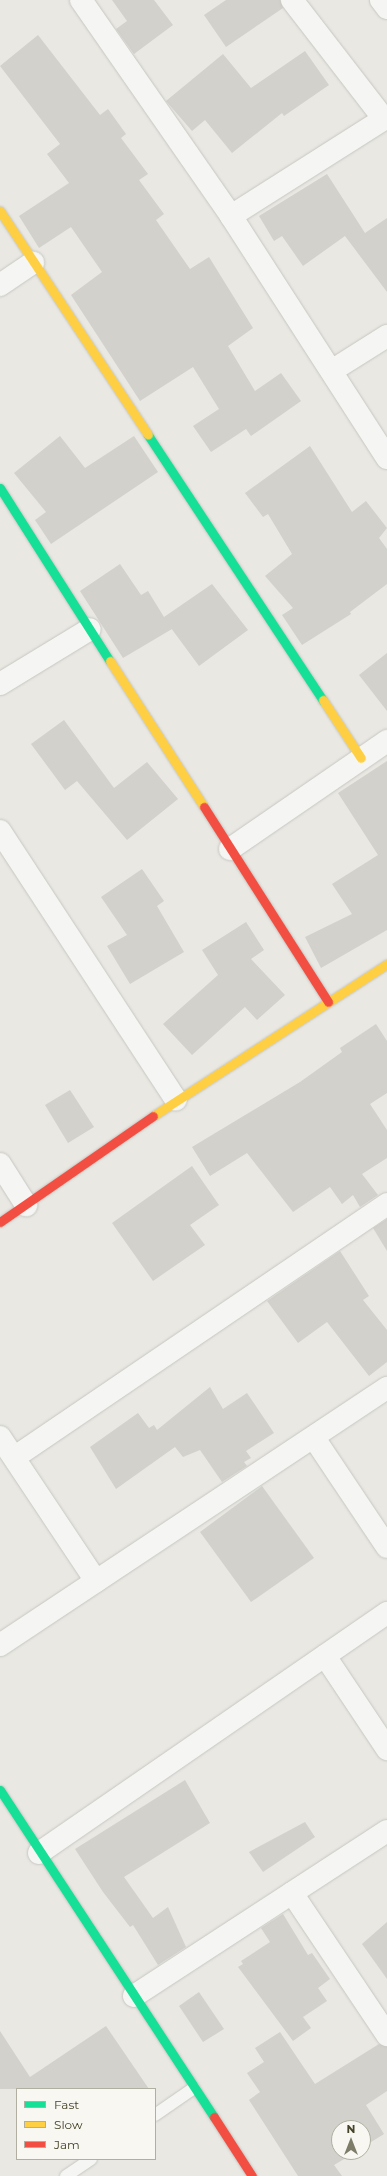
<!DOCTYPE html>
<style>
body{margin:0}
#map{position:relative;width:387px;height:2176px;overflow:hidden;background:#e9e8e3;font-family:Montserrat,sans-serif}
div>[style]{position:absolute}
.building>*{inset:0;background:#d2d1cc}
.roads{filter:drop-shadow(0 0 1px #c7c6c1) drop-shadow(0 0 1px #c7c6c1)}
.lane>*{height:12px;margin:-6px;padding:0 6px;transform-origin:6px;border-radius:6px;background:#f5f5f3}
.street>*{height:22px;margin:-11px;padding:0 11px;transform-origin:11px;border-radius:11px;background:#f5f5f3}
.fast>*{height:9px;margin:-4.5px;padding:0 4.5px;transform-origin:4.5px;border-radius:4.5px;background:#16e098}
.slow>*{height:9px;margin:-4.5px;padding:0 4.5px;transform-origin:4.5px;border-radius:4.5px;background:#ffcf43}
.jam>*{height:9px;margin:-4.5px;padding:0 4.5px;transform-origin:4.5px;border-radius:4.5px;background:#f24e42}
span{translate:-50% -50%;white-space:nowrap;text-align:center;line-height:1.15;-webkit-text-stroke:3px #f8f7f1;paint-order:stroke}
.legend{position:absolute;left:16px;top:2088px;width:140px;height:72px;box-sizing:border-box;background:#f8f7f1;border:1px solid #b0afa1;margin:0;padding:5px 7px;list-style:none;font-size:12px;color:#454328}
.legend li{display:flex;align-items:center;gap:8px;height:20px}
.legend b{width:20px;border:1px solid #b0afa1}
.north{position:absolute;left:331px;top:2120px;width:40px;height:40px;box-sizing:border-box;background:#f8f7f1;border:1px solid #b0afa1;border-radius:50%;rotate:0deg;font-size:11px;font-weight:700;line-height:16px;text-align:center;color:#454328}
.north::after{content:'';display:block;margin:auto;width:14px;height:18px;background:#7e7d69;clip-path:polygon(50% 0,100% 100%,50% 72%,0 100%)}
</style>
<div id="map">
<div class="building">
<i style="clip-path:polygon(112px 0,154px 0,173px 25px,134px 54px,116px 29px,127px 21px)"></i>
<i style="clip-path:polygon(226px 0,280px 0,283px 8px,226px 47px,204px 15px)"></i>
<i style="clip-path:polygon(38px 35px,100px 115px,108px 109px,126px 134px,121px 138px,148px 174px,139px 180px,164px 214px,156px 220px,190px 269px,209px 257px,253px 328px,228px 346px,255px 391px,281px 373px,301px 401px,251px 436px,246px 429px,211px 452px,193px 426px,219px 409px,193px 367px,140px 401px,71px 295px,102px 272px,71px 227px,39px 248px,19px 216px,69px 183px,47px 154px,60px 144px,0 66px)"></i>
<i style="clip-path:polygon(305px 51px,329px 85px,284px 116px,282px 113px,232px 153px,205px 120px,192px 131px,166px 101px,223px 54px,251px 88px)"></i>
<i style="clip-path:polygon(327px 174px,365px 233px,387px 218px,387px 292px,345px 236px,303px 266px,282px 236px,274px 241px,259px 216px)"></i>
<i style="clip-path:polygon(60px 436px,85px 468px,134px 436px,158px 472px,51px 544px,35px 520px,46px 512px,14px 473px)"></i>
<i style="clip-path:polygon(310px 446px,352px 512px,366px 501px,387px 528px,379px 538px,387px 549px,387px 584px,350px 612px,351px 614px,302px 645px,282px 615px,293px 608px,265px 576px,292px 554px,268px 514px,263px 517px,245px 493px)"></i>
<i style="clip-path:polygon(120px 564px,141px 595px,148px 591px,164px 617px,212px 584px,248px 630px,199px 666px,168px 624px,172px 629px,123px 658px,80px 591px)"></i>
<i style="clip-path:polygon(387px 653px,387px 711px,359px 675px)"></i>
<i style="clip-path:polygon(64px 720px,114px 788px,147px 762px,178px 799px,127px 840px,77px 781px,65px 790px,31px 744px)"></i>
<i style="clip-path:polygon(387px 761px,387px 930px,321px 968px,305px 937px,352px 914px,332px 884px,378px 855px,338px 793px)"></i>
<i style="clip-path:polygon(142px 869px,164px 901px,157px 906px,184px 952px,130px 984px,107px 946px,127px 935px,101px 897px)"></i>
<i style="clip-path:polygon(246px 922px,264px 950px,251px 959px,285px 995px,257px 1020px,245px 1007px,192px 1055px,163px 1024px,218px 975px,202px 950px)"></i>
<i style="clip-path:polygon(376px 1024px,387px 1041px,387px 1093px,370px 1104px,387px 1130px,387px 1158px,362px 1174px,378px 1195px,360px 1207px,353px 1195px,342px 1204px,330px 1187px,293px 1212px,247px 1153px,210px 1176px,192px 1147px,300px 1082px,342px 1052px,340px 1048px)"></i>
<i style="clip-path:polygon(70px 1090px,94px 1127px,68px 1143px,45px 1105px)"></i>
<i style="clip-path:polygon(192px 1166px,219px 1205px,190px 1225px,205px 1245px,153px 1281px,112px 1223px)"></i>
<i style="clip-path:polygon(387px 1219px,387px 1251px,373px 1228px)"></i>
<i style="clip-path:polygon(340px 1251px,369px 1296px,363px 1300px,387px 1330px,387px 1362px,369px 1376px,327px 1322px,298px 1343px,267px 1301px)"></i>
<i style="clip-path:polygon(210px 1387px,223px 1409px,247px 1393px,274px 1433px,246px 1451px,251px 1458px,244px 1462px,247px 1466px,222px 1482px,200px 1450px,183px 1457px,175px 1447px,116px 1489px,90px 1447px,138px 1413px,149px 1428px,154px 1425px,157px 1430px)"></i>
<i style="clip-path:polygon(262px 1486px,314px 1558px,251px 1602px,200px 1532px)"></i>
<i style="clip-path:polygon(185px 1780px,210px 1823px,124px 1877px,153px 1918px,168px 1907px,186px 1947px,158px 1965px,133px 1925px,130px 1927px,103px 1892px,75px 1849px)"></i>
<i style="clip-path:polygon(305px 1822px,315px 1837px,263px 1872px,249px 1852px)"></i>
<i style="clip-path:polygon(283px 1914px,308px 1955px,312px 1953px,330px 1979px,318px 1988px,327px 2001px,303px 2017px,311px 2028px,293px 2041px,238px 1967px,243px 1964px,241px 1961px,270px 1942px,261px 1928px)"></i>
<i style="clip-path:polygon(387px 1922px,387px 1979px,362px 1944px)"></i>
<i style="clip-path:polygon(199px 1992px,224px 2029px,203px 2042px,179px 2006px)"></i>
<i style="clip-path:polygon(106px 2026px,149px 2089px,0 2089px,0 2031px,30px 2077px)"></i>
<i style="clip-path:polygon(280px 2032px,315px 2084px,379px 2044px,387px 2047px,387px 2091px,366px 2105px,384px 2134px,363px 2147px,363px 2128px,339px 2128px,339px 2152px,356px 2152px,334px 2165px,342px 2176px,298px 2176px,249px 2100px,260px 2092px,247px 2073px,264px 2062px,255px 2048px)"></i>
</div>
<div class="roads">
<div class="lane">
<i style="left:155px;top:2115px;width:47px;rotate:-34.7deg"></i>
<i style="left:66px;top:2176px;width:30px;rotate:-34deg"></i>
</div>
<div class="street">
<i style="left:81px;top:0;width:263px;rotate:55.2deg"></i>
<i style="left:231px;top:216px;width:288px;rotate:57.2deg"></i>
<i style="left:292px;top:0;width:150px;rotate:52.3deg"></i>
<i style="left:381px;top:0;width:10px;rotate:53deg"></i>
<i style="left:231px;top:216px;width:185px;rotate:-32.4deg"></i>
<i style="left:0;top:285px;width:40px;rotate:-34deg"></i>
<i style="left:333px;top:370px;width:64px;rotate:-32.2deg"></i>
<i style="left:0;top:684px;width:105px;rotate:-31.4deg"></i>
<i style="left:0;top:831px;width:321px;rotate:56.8deg"></i>
<i style="left:230px;top:849px;width:191px;rotate:-34.5deg"></i>
<i style="left:0;top:1164px;width:49px;rotate:57.6deg"></i>
<i style="left:0;top:1437px;width:173px;rotate:56.3deg"></i>
<i style="left:314px;top:1438px;width:131px;rotate:56.2deg"></i>
<i style="left:15px;top:1457px;width:450px;rotate:-34.2deg"></i>
<i style="left:0;top:1645px;width:465px;rotate:-33.6deg"></i>
<i style="left:325px;top:1656px;width:112px;rotate:56.3deg"></i>
<i style="left:39px;top:1853px;width:423px;rotate:-34.6deg"></i>
<i style="left:292px;top:1893px;width:171px;rotate:56.2deg"></i>
<i style="left:134px;top:1996px;width:302px;rotate:-33.1deg"></i>
</div>
<div class="fast">
<i style="left:148px;top:435px;width:318px;rotate:56.6deg"></i>
<i style="left:0;top:488px;width:205px;rotate:57.6deg"></i>
<i style="left:0;top:1790px;width:391px;rotate:56.8deg"></i>
</div>
<div class="slow">
<i style="left:0;top:211px;width:268px;rotate:56.5deg"></i>
<i style="left:110px;top:661px;width:174px;rotate:57.2deg"></i>
<i style="left:323px;top:700px;width:69px;rotate:56.8deg"></i>
<i style="left:153px;top:1116px;width:279px;rotate:-33deg"></i>
</div>
<div class="jam">
<i style="left:204px;top:807px;width:231px;rotate:57.5deg"></i>
<i style="left:0;top:1222px;width:186px;rotate:-34.7deg"></i>
<i style="left:214px;top:2117px;width:70px;rotate:57.2deg"></i>
</div>
</div>
<ul class="legend">
<li><b style="height:5px;background:#16e098"></b>Fast</li>
<li><b style="height:5px;background:#ffcf43"></b>Slow</li>
<li><b style="height:5px;background:#f24e42"></b>Jam</li>
</ul>
<div class="north">N</div>
</div>
